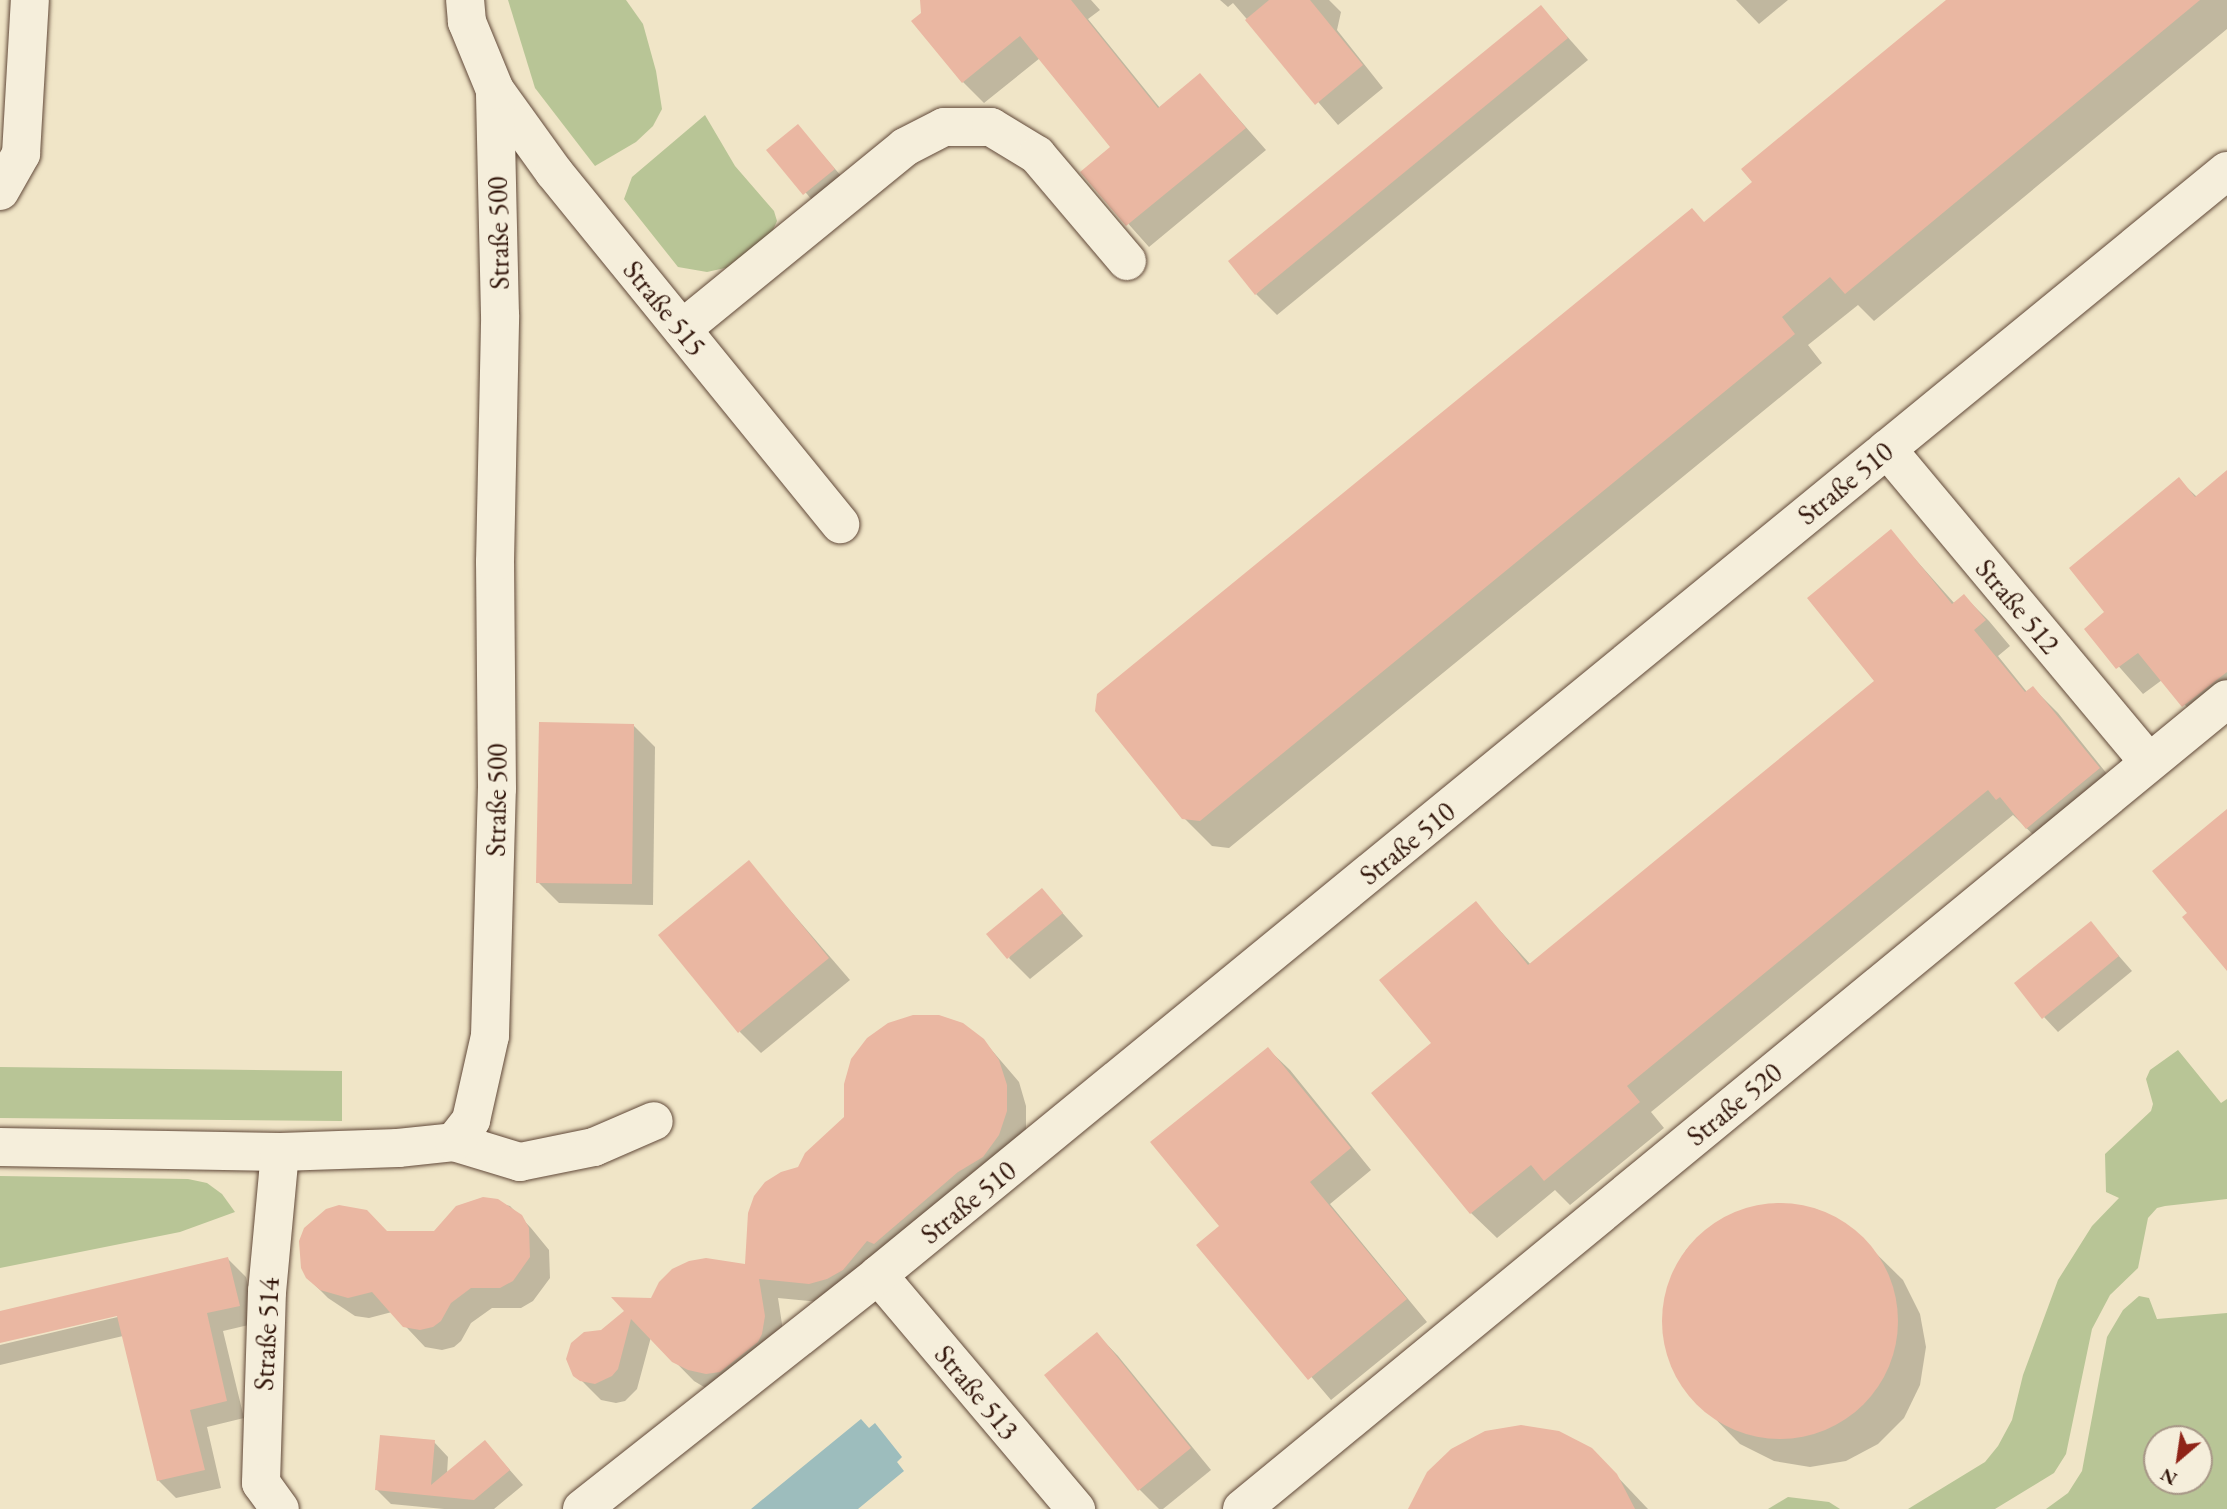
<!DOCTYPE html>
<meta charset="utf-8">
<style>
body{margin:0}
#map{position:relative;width:2227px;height:1509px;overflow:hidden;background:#f0e5c7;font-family:"EB Garamond",serif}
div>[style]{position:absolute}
.green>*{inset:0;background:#b8c596}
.water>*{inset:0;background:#9dbdbd}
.shadow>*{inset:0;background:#0003}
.building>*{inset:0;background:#eab7a2}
.round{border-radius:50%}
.roads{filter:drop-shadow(0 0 2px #614939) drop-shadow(0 0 2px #614939)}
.street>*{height:38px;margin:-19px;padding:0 19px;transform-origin:19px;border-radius:19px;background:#f5eedb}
span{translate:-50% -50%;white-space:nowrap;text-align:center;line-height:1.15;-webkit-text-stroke:5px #f5eedb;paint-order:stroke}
.street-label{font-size:28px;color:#31150a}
.north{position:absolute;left:2143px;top:1425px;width:70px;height:70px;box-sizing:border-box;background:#f5eedb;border:2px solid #a79787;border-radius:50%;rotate:209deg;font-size:19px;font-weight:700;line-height:28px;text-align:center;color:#31150a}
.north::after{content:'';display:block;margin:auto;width:24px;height:32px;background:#8f2418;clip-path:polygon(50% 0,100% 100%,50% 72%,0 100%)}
</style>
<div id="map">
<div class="green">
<i style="clip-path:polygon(508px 0,626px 0,643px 24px,656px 71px,662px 109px,653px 126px,636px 142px,595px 166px,535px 88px)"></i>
<i style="clip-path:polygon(705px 115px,735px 166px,774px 211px,777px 221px,772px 232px,734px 266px,707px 272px,678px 267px,624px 199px,632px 177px)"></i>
<i style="clip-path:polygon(2178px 1050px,2221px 1103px,2227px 1099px,2227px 1199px,2165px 1206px,2157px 1208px,2148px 1218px,2138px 1268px,2110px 1295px,2092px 1329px,2066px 1454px,2054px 1473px,1995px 1509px,1908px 1509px,1985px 1462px,1998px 1446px,2012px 1420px,2023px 1375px,2058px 1280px,2092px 1226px,2119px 1198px,2106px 1192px,2105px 1154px,2151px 1111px,2153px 1104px,2146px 1079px,2150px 1070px)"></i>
<i style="clip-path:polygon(0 1067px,342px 1071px,342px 1121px,0 1118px)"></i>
<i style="clip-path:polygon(0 1176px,188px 1179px,207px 1183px,222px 1194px,235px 1212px,180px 1232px,0 1268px)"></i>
<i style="clip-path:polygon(evenodd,2139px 1296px,2149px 1298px,2157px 1319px,2227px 1313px,2227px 1509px,2046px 1509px,2068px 1493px,2082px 1471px,2107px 1337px,2123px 1310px,2139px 1296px,2157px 1439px,2199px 1439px,2199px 1481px,2157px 1481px,2157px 1439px)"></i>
<i style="clip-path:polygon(1788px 1497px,1829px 1502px,1840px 1509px,1768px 1509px)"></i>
</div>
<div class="water">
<i style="clip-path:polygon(861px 1419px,869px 1428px,875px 1423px,902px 1457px,897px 1462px,904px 1471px,858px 1509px,751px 1509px)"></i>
</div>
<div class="shadow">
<i style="clip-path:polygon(922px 0,1091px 0,1100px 10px,1088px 19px,1160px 108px,1200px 75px,1266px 150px,1149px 247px,1082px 172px,1113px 147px,1040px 58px,984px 103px,963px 82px,923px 14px)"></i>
<i style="clip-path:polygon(1220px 0,1329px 0,1341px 12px,1337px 30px,1383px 88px,1338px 125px,1233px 3px,1228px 7px)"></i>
<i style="clip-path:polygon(1736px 0,1788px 0,1759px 24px)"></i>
<i style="clip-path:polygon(1949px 0,2227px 0,2227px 29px,1874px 321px,1858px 305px,1808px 345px,1822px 363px,1229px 848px,1212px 846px,1184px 818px,1705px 223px,1754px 183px)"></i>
<i style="clip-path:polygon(1541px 7px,1588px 60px,1277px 315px,1256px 294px)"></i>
<i style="clip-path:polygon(798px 126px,848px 184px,819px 208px,769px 150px)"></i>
<i style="clip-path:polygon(2227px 475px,2227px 718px,2210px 732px,2162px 680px,2143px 694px,2086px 629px,2107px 612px,2179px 480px,2197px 497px)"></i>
<i style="clip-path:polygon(1891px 532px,1955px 604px,1964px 596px,1989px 621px,2010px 646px,1998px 656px,2027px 692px,2033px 688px,2058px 713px,2124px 795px,2052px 853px,2013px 815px,1651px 1112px,1664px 1128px,1570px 1205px,1555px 1190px,1497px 1238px,1471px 1213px,1433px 1044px,1476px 904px,1531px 965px,1877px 682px)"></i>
<i style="clip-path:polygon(633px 725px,655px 747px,653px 905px,559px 903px,538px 882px)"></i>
<i style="clip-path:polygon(749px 863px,850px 980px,761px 1053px,740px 1032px)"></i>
<i style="clip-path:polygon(1042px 890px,1083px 936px,1030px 979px,1009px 958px)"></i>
<i style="clip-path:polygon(2090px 923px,2132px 971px,2058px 1032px,2044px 1017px)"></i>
<i style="clip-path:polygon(983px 1040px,1019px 1082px,1026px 1106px,1026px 1132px,830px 1303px,778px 1298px,784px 1337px,709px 1390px,694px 1381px,651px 1337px,637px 1389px,625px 1401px,616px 1403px,601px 1400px,581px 1380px,602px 1332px,653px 1300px,747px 1266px,800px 1169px)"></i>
<i style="clip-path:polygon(1268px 1049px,1290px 1070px,1371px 1170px,1330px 1204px,1427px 1322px,1331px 1400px,1199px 1245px,1222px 1226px)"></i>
<i style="clip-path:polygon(483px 1199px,510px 1206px,531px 1228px,549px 1250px,550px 1278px,533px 1301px,521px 1308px,492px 1308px,471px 1323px,461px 1341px,454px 1347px,442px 1350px,425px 1347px,392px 1312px,369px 1318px,355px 1316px,328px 1298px,307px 1277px,388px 1233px,435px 1232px)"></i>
<i style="clip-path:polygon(1779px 1203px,1816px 1209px,1848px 1226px,1903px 1280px,1920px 1314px,1926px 1347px,1920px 1385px,1904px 1418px,1878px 1444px,1846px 1461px,1810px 1467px,1774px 1461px,1740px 1444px,1686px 1389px,1669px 1357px,1663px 1318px,1669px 1284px,1686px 1250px,1710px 1227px,1743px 1210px)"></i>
<i style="clip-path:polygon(228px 1259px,246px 1277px,257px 1323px,223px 1331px,244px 1418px,207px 1427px,221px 1488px,176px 1498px,158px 1480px,123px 1336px,0 1365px,0 1345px,126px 1315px,125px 1312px,0 1342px,0 1313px)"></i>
<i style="clip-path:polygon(1097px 1334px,1118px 1356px,1211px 1470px,1163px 1509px,1159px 1509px,1139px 1489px)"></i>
<i style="clip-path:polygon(434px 1442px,448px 1457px,447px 1474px,485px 1442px,523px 1485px,494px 1509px,444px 1509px,391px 1504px,376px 1489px)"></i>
<i style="clip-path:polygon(1591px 1449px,1648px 1509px,1411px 1509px)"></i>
</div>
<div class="building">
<i style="clip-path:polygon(920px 0,1071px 0,1158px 108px,1200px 73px,1246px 128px,1126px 226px,1080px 172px,1110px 147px,1020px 36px,962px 83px,911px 21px,921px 13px)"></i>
<i style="clip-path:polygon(1269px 0,1310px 0,1363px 65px,1315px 105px,1245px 20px)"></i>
<i style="clip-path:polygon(1946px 0,2200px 0,1845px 294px,1830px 277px,1782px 317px,1795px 334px,1200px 821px,1182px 819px,1095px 711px,1097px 694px,1692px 208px,1704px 222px,1752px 182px,1741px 169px)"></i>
<i style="clip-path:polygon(1541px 5px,1568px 38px,1255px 295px,1228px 261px)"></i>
<i style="clip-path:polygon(798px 124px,835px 169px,803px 195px,766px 150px)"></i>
<i style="clip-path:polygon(2227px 470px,2227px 672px,2182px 707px,2138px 653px,2116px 669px,2084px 629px,2104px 612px,2069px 568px,2179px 477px,2195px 497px)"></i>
<i style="clip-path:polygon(1891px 529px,1952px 604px,1964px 594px,1986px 620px,1974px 630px,2025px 692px,2033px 686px,2100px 768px,2026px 829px,2000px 797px,1996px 800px,1988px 790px,1627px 1086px,1640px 1102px,1544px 1181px,1531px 1165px,1470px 1214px,1371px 1093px,1431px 1043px,1379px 980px,1476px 901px,1528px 965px,1874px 681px,1807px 598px)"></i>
<i style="clip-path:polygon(539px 722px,634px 724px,632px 884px,536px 883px)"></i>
<i style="clip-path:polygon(2227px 809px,2227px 971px,2182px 917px,2187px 913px,2152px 871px)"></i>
<i style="clip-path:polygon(749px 860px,829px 958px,738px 1033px,658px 935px)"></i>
<i style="clip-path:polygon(1042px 888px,1063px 913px,1007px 959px,986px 934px)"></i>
<i style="clip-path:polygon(2091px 921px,2119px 956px,2042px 1019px,2014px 983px)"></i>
<i style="clip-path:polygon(913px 1015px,939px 1015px,963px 1023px,984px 1039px,999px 1060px,1007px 1085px,1007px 1111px,999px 1135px,983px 1157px,958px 1172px,874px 1244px,867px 1241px,843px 1270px,827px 1279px,809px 1284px,759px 1279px,765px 1316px,762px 1334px,758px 1342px,720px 1372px,706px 1374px,688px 1370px,672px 1362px,631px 1319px,618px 1369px,612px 1376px,595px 1384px,580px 1381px,573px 1376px,566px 1359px,571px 1343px,584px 1332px,601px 1330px,624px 1311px,611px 1297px,651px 1298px,659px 1282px,672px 1269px,689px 1261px,706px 1258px,745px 1264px,748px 1213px,754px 1196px,765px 1182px,781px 1172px,798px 1167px,805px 1153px,844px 1117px,844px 1084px,851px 1059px,867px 1038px,888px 1023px)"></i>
<i style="clip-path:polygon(1268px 1047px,1351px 1148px,1310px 1182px,1407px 1299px,1308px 1380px,1196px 1245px,1219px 1226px,1150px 1142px)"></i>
<i style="clip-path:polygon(483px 1197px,498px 1199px,522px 1215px,529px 1228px,530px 1257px,513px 1281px,500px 1288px,471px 1288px,451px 1303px,441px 1321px,433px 1327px,420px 1330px,403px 1327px,372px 1292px,348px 1298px,320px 1290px,306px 1278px,301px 1268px,299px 1241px,304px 1228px,326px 1209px,339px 1205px,367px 1210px,387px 1231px,434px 1231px,456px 1206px)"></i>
<i class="round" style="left:1662px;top:1203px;width:236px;height:236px"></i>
<i style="clip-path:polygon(228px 1257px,240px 1306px,207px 1313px,227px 1401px,190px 1410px,205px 1470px,157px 1481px,117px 1316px,0 1343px,0 1311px)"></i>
<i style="clip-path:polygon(1097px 1332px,1191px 1448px,1138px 1491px,1044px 1375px)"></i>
<i style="clip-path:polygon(1521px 1425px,1559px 1431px,1592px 1448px,1617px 1474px,1635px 1509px,1408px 1509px,1427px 1472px,1451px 1449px,1485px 1431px)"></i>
<i style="clip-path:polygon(380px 1435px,435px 1440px,431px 1485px,485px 1440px,510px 1470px,474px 1500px,375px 1490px)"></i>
</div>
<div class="roads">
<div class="street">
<i style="left:495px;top:90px;width:101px;rotate:54.3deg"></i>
<i style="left:554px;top:172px;width:454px;rotate:50.9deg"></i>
<i style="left:0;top:191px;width:43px;rotate:-60.4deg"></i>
<i style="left:21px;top:154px;width:154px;rotate:-86.7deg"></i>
<i style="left:682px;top:329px;width:288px;rotate:-39.2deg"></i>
<i style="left:905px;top:147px;width:44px;rotate:-27.1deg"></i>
<i style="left:944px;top:127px;width:47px"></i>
<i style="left:991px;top:127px;width:54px;rotate:31.3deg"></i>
<i style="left:1037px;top:155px;width:139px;rotate:49.7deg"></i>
<i style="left:1887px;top:449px;width:408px;rotate:50.1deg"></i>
<i style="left:454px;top:1142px;width:69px;rotate:16.9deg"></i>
<i style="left:520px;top:1162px;width:76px;rotate:-11.5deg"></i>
<i style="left:594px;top:1147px;width:65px;rotate:-23.4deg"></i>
<i style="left:0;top:1147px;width:280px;rotate:1deg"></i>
<i style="left:280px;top:1152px;width:118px;rotate:-1.9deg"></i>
<i style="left:398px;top:1148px;width:56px;rotate:-6.1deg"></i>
<i style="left:454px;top:1142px;width:28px;rotate:-52deg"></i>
<i style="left:471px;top:1120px;width:86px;rotate:-77.3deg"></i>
<i style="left:490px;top:1036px;width:247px;rotate:-88.4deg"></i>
<i style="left:497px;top:789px;width:227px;rotate:-90.5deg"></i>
<i style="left:495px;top:562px;width:247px;rotate:-88.8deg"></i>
<i style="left:500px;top:315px;width:225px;rotate:-91.3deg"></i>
<i style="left:495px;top:90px;width:74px;rotate:-112.4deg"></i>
<i style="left:467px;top:22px;width:22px;rotate:-95deg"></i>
<i style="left:280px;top:1152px;width:140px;rotate:95.3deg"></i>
<i style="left:267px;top:1291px;width:192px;rotate:91.8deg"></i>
<i style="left:261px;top:1483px;width:32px;rotate:54deg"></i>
<i style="left:878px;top:1275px;width:307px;rotate:49.8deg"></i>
<i style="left:582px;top:1509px;width:377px;rotate:-38.3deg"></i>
<i style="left:878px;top:1275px;width:1743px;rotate:-39.3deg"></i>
<i style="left:1242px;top:1509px;width:1275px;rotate:-39.43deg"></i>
</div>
</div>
<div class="street-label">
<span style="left:498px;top:233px;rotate:-91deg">Straße 500</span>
<span style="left:665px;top:308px;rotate:51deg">Straße 515</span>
<span style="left:1845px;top:483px;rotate:-39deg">Straße 510</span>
<span style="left:2018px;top:606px;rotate:50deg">Straße 512</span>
<span style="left:496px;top:800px;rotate:-89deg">Straße 500</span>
<span style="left:1407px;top:843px;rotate:-39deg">Straße 510</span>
<span style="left:1734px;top:1104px;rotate:-39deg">Straße 520</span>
<span style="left:968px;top:1202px;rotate:-39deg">Straße 510</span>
<span style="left:266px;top:1334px;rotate:-87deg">Straße 514</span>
<span style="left:977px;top:1392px;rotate:50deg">Straße 513</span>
</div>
<div class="north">N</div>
</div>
